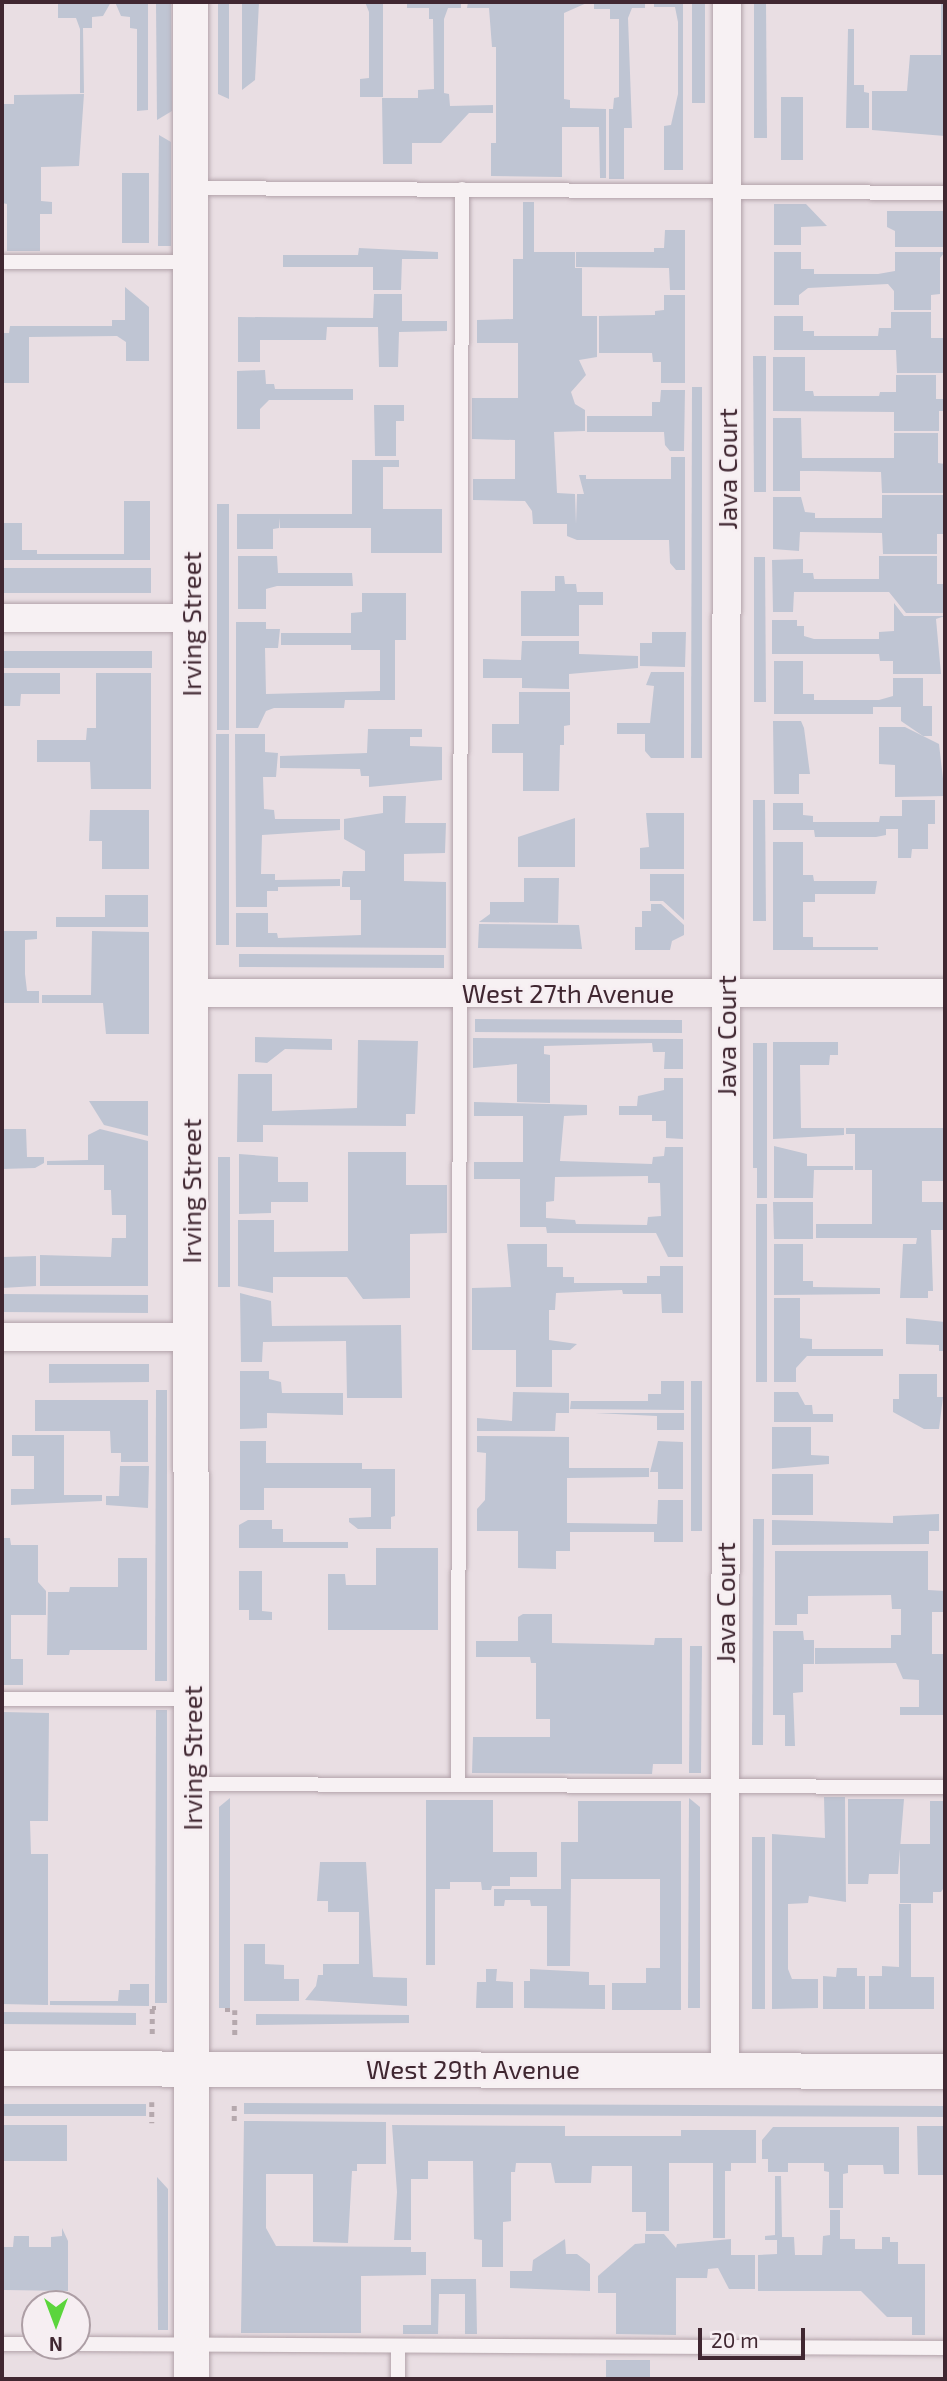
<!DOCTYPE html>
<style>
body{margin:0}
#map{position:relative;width:947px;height:2381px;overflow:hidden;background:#e9dee3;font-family:"Exo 2",sans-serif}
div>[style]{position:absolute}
.green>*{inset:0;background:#bfc5d3}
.path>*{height:4.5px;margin-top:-2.25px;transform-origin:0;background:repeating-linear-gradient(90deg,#b5a8ad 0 5px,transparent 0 10px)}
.roads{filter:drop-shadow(0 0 2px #b3a3aa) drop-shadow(0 0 2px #b3a3aa)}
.service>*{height:14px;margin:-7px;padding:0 7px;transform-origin:7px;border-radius:7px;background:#f7f1f3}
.minor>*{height:28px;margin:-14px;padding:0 14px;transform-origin:14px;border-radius:14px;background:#f7f1f3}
.tertiary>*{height:35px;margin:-17.5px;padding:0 17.5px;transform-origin:17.5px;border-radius:17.5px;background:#f7f1f3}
span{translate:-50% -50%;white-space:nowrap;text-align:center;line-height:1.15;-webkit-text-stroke:5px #f6eef2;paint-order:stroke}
.street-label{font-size:26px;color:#402731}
.frame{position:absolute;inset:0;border:4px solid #402731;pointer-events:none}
.north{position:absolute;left:21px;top:2290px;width:70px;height:70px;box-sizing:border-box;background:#f6eef2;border:2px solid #ad9ea5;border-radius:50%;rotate:180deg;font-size:19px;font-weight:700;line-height:28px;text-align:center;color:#402731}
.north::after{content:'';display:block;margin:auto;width:24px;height:32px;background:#5bd53c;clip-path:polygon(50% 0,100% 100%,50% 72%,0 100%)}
.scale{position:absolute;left:698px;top:2328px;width:107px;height:32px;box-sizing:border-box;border:4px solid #402731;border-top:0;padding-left:9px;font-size:21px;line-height:24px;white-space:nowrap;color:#402731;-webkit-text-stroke:5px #f6eef2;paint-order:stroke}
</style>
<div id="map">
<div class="green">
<i style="clip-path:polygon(58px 2px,111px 2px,103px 16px,92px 17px,92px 28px,83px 28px,84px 93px,80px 93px,80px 29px,76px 18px,58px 18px)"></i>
<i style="clip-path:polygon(115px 2px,148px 2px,148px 110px,137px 111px,137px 29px,130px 28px,130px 17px,121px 16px)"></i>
<i style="clip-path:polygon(156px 2px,171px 2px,172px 111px,157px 120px)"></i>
<i style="clip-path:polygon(218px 2px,229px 2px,229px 99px,218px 94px)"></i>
<i style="clip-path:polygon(242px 2px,259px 2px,255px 80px,242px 90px)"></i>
<i style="clip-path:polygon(365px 2px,383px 2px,383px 97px,360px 97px,360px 79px,369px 78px,369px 12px)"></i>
<i style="clip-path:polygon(407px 2px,461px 2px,461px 8px,448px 8px,444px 19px,444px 93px,449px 94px,450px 106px,493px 105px,493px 113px,469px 113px,441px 143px,412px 143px,412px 164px,383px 164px,382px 98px,418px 98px,418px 90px,434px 89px,433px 19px,429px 19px,429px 8px,407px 8px)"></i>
<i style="clip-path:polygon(468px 2px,589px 2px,564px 13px,564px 99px,570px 100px,570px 108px,606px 109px,606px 178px,600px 178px,599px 127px,562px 127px,562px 177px,491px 176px,491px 143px,496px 143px,496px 47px,492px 47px,489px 8px,467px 8px)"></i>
<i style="clip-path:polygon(594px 2px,645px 2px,645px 8px,632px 8px,628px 18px,632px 128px,624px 128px,624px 179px,609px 179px,609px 109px,613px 109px,614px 98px,619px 97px,619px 19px,610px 19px,610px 9px,594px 9px)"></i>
<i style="clip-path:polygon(654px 2px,683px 2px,683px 170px,664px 170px,664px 126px,671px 125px,678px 94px,678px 22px,675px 7px,654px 7px)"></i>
<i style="clip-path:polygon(692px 2px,705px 2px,705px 103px,692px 103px)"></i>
<i style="clip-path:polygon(754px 2px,766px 2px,767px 138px,754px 138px)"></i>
<i style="clip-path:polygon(941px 2px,945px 2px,945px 136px,872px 130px,872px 91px,907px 91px,910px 55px,941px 55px)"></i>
<i style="clip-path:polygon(848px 29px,854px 29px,854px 85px,864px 85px,864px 92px,869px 93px,869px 128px,846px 128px)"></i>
<i style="clip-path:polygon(84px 94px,79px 166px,41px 167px,41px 201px,52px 202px,52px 214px,40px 214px,40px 251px,7px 251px,7px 204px,2px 203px,2px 104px,14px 104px,14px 95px)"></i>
<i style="clip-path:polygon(781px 97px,803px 97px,803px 160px,781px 160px)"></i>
<i style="clip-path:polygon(159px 135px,171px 142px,171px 246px,158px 246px)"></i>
<i style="clip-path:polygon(122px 173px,149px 173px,149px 243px,122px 243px)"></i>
<i style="clip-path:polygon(523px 202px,534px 202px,534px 252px,575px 252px,575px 268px,582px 268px,582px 316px,597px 316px,597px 357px,579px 360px,586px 375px,571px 392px,575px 404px,585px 410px,585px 431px,554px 432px,557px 493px,575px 494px,576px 524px,577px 494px,584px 494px,579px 475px,586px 475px,586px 479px,671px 479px,671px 457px,685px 457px,685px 570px,676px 570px,670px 563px,669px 540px,577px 540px,567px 536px,567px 524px,533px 524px,532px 511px,525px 501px,473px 500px,473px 479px,515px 479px,515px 440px,472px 439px,472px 398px,518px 398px,518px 343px,477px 343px,477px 320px,513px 319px,513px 259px,523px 259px)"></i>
<i style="clip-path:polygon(774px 204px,806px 204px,827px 226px,801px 227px,801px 245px,774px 245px)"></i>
<i style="clip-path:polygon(887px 211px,945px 211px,945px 247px,895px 247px,895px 231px,887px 227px)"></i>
<i style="clip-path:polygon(665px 230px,685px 230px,685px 290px,670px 290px,669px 268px,576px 267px,576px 252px,654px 252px,654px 248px,664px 248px)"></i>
<i style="clip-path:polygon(359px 248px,438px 252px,438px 259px,402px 259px,401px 290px,373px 290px,373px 267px,283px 267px,283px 255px,358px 255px)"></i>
<i style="clip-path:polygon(774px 252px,801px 252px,801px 269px,814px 269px,814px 274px,878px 274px,895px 271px,895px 252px,945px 252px,940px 258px,940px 294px,931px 295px,931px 310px,894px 310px,894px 291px,888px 284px,808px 288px,799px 295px,799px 305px,774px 305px)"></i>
<i style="clip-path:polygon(125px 287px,149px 307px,149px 361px,126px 361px,126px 342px,117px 336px,29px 337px,29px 383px,2px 383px,2px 333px,9px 333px,10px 326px,112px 326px,112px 320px,125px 320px)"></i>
<i style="clip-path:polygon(374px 294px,402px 294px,402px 321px,447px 321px,447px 331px,399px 332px,398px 367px,379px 367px,378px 327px,327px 327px,326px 340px,260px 340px,260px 362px,238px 362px,238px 317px,373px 318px)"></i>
<i style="clip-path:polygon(664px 295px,685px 295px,685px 383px,661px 383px,661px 362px,653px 362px,652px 353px,599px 353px,599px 316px,655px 315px,655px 311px,664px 310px)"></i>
<i style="clip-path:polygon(891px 312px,931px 312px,931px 338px,945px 338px,945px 373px,897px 373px,896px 350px,774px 350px,774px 316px,803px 316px,803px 331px,814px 331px,814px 336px,878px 336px,879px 328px,891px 328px)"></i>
<i style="clip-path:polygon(753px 356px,766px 356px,766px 492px,754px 492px)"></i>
<i style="clip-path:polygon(773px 357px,805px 357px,805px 391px,813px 391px,814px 396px,879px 396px,880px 392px,896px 392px,896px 375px,936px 375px,936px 399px,945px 399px,945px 411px,939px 411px,939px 431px,894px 431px,894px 412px,773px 411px)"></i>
<i style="clip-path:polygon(265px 370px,266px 384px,274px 384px,275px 389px,353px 389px,353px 400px,269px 400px,260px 409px,260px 429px,237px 429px,237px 371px)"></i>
<i style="clip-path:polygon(692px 387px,702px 387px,702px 758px,691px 758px)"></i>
<i style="clip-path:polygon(661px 390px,685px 390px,684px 451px,670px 451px,665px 445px,664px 432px,587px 432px,587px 416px,652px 416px,652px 402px,660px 402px)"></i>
<i style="clip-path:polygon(374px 405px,404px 405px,404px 421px,396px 421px,396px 456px,375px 456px)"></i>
<i style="clip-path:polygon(773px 418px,801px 418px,802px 458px,894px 458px,894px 433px,938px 433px,938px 463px,945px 464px,945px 493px,882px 493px,881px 472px,816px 471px,800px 471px,800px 491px,773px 491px)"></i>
<i style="clip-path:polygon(352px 460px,399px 460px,399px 467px,383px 467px,383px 509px,442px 509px,442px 553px,371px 553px,371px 528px,280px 528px,279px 518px,279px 528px,273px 529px,273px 549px,237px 549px,237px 514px,352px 514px)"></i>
<i style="clip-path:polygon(882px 495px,945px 495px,945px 534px,937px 534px,937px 554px,883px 554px,882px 533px,800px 532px,799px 551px,773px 549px,773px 497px,801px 497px,805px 512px,815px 513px,815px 518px,882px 518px)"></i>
<i style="clip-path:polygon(124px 501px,150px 501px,150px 560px,2px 560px,2px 523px,22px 523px,22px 550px,37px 550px,37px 554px,124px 554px)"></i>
<i style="clip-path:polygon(217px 504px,229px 504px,229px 730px,217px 730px)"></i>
<i style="clip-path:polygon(238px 556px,277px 556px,278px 573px,352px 573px,353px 586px,277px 586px,266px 589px,266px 609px,238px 609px)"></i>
<i style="clip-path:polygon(879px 556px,937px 556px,937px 584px,945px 584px,945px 613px,906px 613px,889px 592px,794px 592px,793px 612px,773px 612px,772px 560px,803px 559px,803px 573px,813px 573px,814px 579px,879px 579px)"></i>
<i style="clip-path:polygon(754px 557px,765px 557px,766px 702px,754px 702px)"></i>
<i style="clip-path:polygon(2px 568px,151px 568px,151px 593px,2px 593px)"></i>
<i style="clip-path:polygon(555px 576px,564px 576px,565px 584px,576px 584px,577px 592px,603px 592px,603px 605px,579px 605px,579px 636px,521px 636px,521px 591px,555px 591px)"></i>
<i style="clip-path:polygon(362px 593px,406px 593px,406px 640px,395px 640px,395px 700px,345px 700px,344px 708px,274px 708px,266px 711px,258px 728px,236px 728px,236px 622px,266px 622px,266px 629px,280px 629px,278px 648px,265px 648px,266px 694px,380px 691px,380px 650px,351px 650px,351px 645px,281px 645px,281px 633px,351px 633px,351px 613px,362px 612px)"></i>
<i style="clip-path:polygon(894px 603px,904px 616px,945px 616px,936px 619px,941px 674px,893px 674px,893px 661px,880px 661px,879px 654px,772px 654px,772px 620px,797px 620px,797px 626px,804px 626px,804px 636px,814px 639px,879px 639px,879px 632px,894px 631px)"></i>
<i style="clip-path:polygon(652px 632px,686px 632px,685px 667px,640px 666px,640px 643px,652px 643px)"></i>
<i style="clip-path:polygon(522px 641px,579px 641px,579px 654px,638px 656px,638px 668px,569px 674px,569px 689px,522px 688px,522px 678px,483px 678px,483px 659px,521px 660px)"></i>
<i style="clip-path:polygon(2px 651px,152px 651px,152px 668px,2px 668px)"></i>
<i style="clip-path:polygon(774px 661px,803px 661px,803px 694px,814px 694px,814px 700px,879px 700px,893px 696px,893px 678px,923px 678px,923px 706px,932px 706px,932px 736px,923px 736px,901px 721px,901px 707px,873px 707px,873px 714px,774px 714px)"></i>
<i style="clip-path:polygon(651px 672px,684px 672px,684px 758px,651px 758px,645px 751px,645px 734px,617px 734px,617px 723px,650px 723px,654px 686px,646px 685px)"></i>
<i style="clip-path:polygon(2px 673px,60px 673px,60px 694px,21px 694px,20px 706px,2px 706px)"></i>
<i style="clip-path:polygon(96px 673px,151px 673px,151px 789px,91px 789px,90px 762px,37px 762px,37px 740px,86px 740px,87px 728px,96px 728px)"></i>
<i style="clip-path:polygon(519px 692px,570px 692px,570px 725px,564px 726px,564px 745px,560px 745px,559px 791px,523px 791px,523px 753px,492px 753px,492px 724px,519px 724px)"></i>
<i style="clip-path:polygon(773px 721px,801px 721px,804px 728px,810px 774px,799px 774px,799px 794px,774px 794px)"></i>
<i style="clip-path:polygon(879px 727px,905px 727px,939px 744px,945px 796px,895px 797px,895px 765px,879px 764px)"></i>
<i style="clip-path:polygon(368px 729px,422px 729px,422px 737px,410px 737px,410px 746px,442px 747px,442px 780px,369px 787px,369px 776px,361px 776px,360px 769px,280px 768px,280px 756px,367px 753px)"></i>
<i style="clip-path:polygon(216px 734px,229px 734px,229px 945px,216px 945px)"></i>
<i style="clip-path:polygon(235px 734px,265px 734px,265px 752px,278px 753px,276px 777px,263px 777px,264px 809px,274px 810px,275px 819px,340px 819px,340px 830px,262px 835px,261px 874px,275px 874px,275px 880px,340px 879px,340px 886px,278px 887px,278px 891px,267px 891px,267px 907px,236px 907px)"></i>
<i style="clip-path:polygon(383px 796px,406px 796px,405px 823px,446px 823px,445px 853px,404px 854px,404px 881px,446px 882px,446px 948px,236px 947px,236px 913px,268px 913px,268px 933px,277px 933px,278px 938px,361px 935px,361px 900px,350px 900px,350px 887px,342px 887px,342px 878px,343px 871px,365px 871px,365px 851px,344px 839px,344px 819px,383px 813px)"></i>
<i style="clip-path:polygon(753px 800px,765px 800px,766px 921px,753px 921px)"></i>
<i style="clip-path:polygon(902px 800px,935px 800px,935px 824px,928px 824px,928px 849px,912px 849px,911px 858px,898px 858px,898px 829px,886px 829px,886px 835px,876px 837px,815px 837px,814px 830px,773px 830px,773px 803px,803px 803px,803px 815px,813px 816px,813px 822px,879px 822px,880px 816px,902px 816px)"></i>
<i style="clip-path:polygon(90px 810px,149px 810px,149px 869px,102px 869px,102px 841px,89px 841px)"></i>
<i style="clip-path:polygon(646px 813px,684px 813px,684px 869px,640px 869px,640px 848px,649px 847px)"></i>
<i style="clip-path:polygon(575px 818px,575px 867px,518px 867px,518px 837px)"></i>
<i style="clip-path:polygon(773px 842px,803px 842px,803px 875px,813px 875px,814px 881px,877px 881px,875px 894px,815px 894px,815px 902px,803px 902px,803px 937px,813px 937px,813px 947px,878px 947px,878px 950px,773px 950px)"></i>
<i style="clip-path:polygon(650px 874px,684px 874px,684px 920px,663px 901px,650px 901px)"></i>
<i style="clip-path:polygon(524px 878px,559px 878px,558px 923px,479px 922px,490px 914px,490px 902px,524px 902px)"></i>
<i style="clip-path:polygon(105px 895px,148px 895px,148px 927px,56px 927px,56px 917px,105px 917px)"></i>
<i style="clip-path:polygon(651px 904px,661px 904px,684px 925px,684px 935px,672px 941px,670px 950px,635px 950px,635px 927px,642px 927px,642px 911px,651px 911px)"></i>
<i style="clip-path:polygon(479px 924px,579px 925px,582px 949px,478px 948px)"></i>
<i style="clip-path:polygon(2px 931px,37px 931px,37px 939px,25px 940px,25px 974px,27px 991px,39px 991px,39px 1003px,2px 1003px)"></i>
<i style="clip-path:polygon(92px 931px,149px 932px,149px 1034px,106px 1034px,103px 1003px,42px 1003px,42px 995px,91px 995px)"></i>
<i style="clip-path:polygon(239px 954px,444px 955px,444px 968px,239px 967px)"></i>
<i style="clip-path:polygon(475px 1019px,682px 1020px,682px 1033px,475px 1032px)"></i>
<i style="clip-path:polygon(255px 1037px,332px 1039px,332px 1050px,285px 1049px,267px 1063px,255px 1062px)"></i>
<i style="clip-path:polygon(473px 1038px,683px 1039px,683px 1069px,664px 1069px,665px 1052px,653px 1052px,652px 1043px,544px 1046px,544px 1054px,550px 1055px,550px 1103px,517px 1102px,517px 1064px,473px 1068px)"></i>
<i style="clip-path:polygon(358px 1040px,418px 1041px,415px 1114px,406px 1114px,406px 1126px,263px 1125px,263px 1142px,237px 1142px,238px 1074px,272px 1074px,272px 1111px,357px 1108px)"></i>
<i style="clip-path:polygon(773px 1042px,838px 1042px,838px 1055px,830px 1055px,829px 1065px,800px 1065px,801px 1128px,844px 1128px,844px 1135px,773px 1139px)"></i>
<i style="clip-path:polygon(753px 1043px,767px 1043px,767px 1198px,757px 1198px,757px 1168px,753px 1168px)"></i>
<i style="clip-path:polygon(664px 1078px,683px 1078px,683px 1139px,666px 1138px,666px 1121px,652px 1121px,652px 1115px,619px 1115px,619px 1106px,637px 1106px,638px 1096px,664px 1090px)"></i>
<i style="clip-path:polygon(89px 1101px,148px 1101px,148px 1136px,104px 1125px)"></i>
<i style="clip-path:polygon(evenodd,474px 1102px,587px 1105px,587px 1115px,564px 1116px,560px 1161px,652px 1164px,653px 1157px,664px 1156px,665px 1147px,683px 1147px,683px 1257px,668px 1257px,656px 1233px,547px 1233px,546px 1227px,520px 1227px,520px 1179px,474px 1179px,474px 1162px,523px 1162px,523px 1116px,474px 1116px,474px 1102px,648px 1176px,648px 1183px,660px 1183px,661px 1216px,648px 1217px,647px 1225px,576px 1224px,575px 1220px,546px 1218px,546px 1202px,554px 1201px,555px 1177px,648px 1176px)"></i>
<i style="clip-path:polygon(846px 1128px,945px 1128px,945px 1181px,922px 1181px,922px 1202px,945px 1202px,945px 1230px,931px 1230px,933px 1291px,928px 1291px,928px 1298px,900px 1298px,903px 1244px,916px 1244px,917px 1238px,816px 1238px,816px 1224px,872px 1224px,872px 1170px,855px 1170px,855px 1134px,846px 1134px)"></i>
<i style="clip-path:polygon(2px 1129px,26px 1129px,27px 1157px,44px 1157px,44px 1163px,35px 1168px,2px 1169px)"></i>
<i style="clip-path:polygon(100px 1129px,148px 1141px,148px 1286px,40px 1286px,40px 1255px,111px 1257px,112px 1238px,126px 1238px,126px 1215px,112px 1215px,111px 1190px,104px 1190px,104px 1165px,47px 1165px,47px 1161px,88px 1160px,88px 1135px)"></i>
<i style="clip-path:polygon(774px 1146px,807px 1154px,807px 1166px,853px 1166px,853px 1170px,814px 1170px,813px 1198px,774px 1198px)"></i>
<i style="clip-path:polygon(348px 1152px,406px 1152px,406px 1185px,447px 1185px,447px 1233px,410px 1234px,410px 1298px,363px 1299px,347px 1277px,273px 1277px,273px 1293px,238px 1286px,238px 1220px,274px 1220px,274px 1252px,348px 1251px)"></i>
<i style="clip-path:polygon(239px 1154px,278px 1157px,278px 1182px,308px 1182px,308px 1202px,271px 1202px,271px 1213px,239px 1214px)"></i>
<i style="clip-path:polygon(218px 1157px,230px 1157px,230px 1287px,218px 1287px)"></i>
<i style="clip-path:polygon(773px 1202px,813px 1202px,813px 1239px,774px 1239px)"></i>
<i style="clip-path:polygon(756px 1204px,767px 1204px,767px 1382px,756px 1382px)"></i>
<i style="clip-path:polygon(507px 1244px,547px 1244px,547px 1267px,563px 1267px,563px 1277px,574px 1277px,574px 1283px,647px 1283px,647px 1276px,660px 1276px,660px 1266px,683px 1266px,683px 1313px,662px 1313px,661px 1294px,623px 1294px,622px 1290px,556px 1293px,555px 1310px,549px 1310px,549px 1340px,577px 1344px,570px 1350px,552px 1350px,552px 1387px,516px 1387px,516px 1350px,472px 1350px,472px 1288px,511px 1287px)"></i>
<i style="clip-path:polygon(774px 1244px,803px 1244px,803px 1281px,813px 1281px,813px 1287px,880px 1288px,880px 1294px,774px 1295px)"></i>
<i style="clip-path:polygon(36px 1256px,36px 1286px,2px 1288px,2px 1257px)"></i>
<i style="clip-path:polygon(240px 1293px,271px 1301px,272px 1326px,401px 1325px,402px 1398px,347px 1398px,346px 1341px,263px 1342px,262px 1362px,241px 1362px)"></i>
<i style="clip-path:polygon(2px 1294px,148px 1295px,148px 1313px,2px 1312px)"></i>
<i style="clip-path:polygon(774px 1298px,800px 1298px,800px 1338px,812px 1339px,812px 1349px,883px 1349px,883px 1356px,807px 1356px,796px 1368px,796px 1382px,774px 1382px)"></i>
<i style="clip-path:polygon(906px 1318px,945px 1322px,945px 1351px,939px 1351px,939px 1345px,906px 1344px)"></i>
<i style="clip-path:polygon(49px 1364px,149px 1364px,149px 1382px,49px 1383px)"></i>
<i style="clip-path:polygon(240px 1371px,269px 1371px,269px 1379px,281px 1382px,282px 1393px,343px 1393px,343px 1415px,267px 1413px,267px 1428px,240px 1429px)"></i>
<i style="clip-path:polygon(899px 1374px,937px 1374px,937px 1397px,943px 1397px,939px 1429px,924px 1429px,893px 1412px,893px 1399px,899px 1399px)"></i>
<i style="clip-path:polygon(661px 1381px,684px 1381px,684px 1410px,570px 1409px,571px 1401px,648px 1401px,648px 1394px,661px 1394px)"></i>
<i style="clip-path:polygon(691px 1381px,702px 1381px,702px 1531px,691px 1531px)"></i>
<i style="clip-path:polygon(156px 1390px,167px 1390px,167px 1681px,155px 1681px)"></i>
<i style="clip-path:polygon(513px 1392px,569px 1393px,569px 1413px,556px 1413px,555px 1431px,477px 1431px,477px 1418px,512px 1421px)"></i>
<i style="clip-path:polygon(774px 1392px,798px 1392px,805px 1405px,812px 1405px,813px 1414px,833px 1414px,833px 1422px,774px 1422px)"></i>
<i style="clip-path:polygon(35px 1400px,148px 1400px,148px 1462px,121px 1462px,121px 1453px,111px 1453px,110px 1431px,35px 1431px)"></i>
<i style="clip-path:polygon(595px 1413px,684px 1413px,684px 1430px,657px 1430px,657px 1416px)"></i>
<i style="clip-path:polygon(772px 1427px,811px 1427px,811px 1455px,829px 1456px,829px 1464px,772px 1469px)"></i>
<i style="clip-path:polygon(12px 1435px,64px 1435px,64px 1495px,102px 1495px,102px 1501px,11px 1505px,11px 1489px,34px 1489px,34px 1456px,12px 1456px)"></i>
<i style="clip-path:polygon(477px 1436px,569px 1437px,569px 1468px,649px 1468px,649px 1477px,567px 1478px,567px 1523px,657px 1524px,658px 1500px,683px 1500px,683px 1542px,654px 1542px,654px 1532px,570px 1532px,570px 1551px,556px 1551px,556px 1569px,518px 1568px,518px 1531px,477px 1531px,477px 1509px,485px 1500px,486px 1453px,477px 1452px)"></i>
<i style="clip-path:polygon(240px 1441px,266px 1441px,266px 1463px,362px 1463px,362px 1469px,395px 1469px,395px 1516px,391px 1517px,391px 1529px,358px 1529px,349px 1522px,349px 1518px,371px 1517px,371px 1488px,264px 1488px,264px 1510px,240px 1510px)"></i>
<i style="clip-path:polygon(658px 1441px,683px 1442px,683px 1489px,658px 1489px,658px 1472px,650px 1472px)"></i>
<i style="clip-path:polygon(120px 1466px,149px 1466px,148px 1508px,106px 1505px,106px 1496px,119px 1496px)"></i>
<i style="clip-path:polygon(772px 1474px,813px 1474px,813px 1515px,772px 1515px)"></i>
<i style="clip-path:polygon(939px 1514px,939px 1531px,929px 1531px,929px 1544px,772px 1545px,772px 1520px,893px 1523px,893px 1516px)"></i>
<i style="clip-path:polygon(753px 1519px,764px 1519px,763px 1745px,752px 1745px)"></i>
<i style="clip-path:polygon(248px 1520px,272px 1520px,272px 1529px,283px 1529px,283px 1542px,348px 1542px,348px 1548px,239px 1548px,239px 1525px)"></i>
<i style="clip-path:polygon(2px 1538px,10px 1538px,11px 1545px,38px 1545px,38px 1582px,46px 1591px,46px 1615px,11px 1615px,11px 1659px,23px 1659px,23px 1685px,2px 1685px)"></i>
<i style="clip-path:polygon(376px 1548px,438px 1548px,438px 1630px,328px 1630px,328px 1574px,345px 1574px,346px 1585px,376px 1585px)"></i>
<i style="clip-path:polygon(775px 1551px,928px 1551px,928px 1590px,945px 1591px,945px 1612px,932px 1612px,932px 1654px,945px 1654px,945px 1715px,900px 1715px,900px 1707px,919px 1707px,919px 1680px,903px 1679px,896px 1663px,815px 1664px,815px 1648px,891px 1648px,891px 1635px,901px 1635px,901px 1609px,892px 1609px,891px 1595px,808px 1596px,808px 1614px,797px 1614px,797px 1625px,775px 1625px)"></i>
<i style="clip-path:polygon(118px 1558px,147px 1558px,147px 1650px,70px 1650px,69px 1655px,47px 1655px,48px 1592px,69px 1592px,70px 1587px,118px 1587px)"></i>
<i style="clip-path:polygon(239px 1571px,262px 1571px,262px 1611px,272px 1612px,272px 1620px,249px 1620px,249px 1610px,239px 1610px)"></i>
<i style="clip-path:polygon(523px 1614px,552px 1614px,552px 1643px,654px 1645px,655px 1638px,682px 1638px,682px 1764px,653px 1764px,652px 1774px,472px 1773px,473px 1737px,550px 1737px,550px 1719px,536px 1719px,536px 1663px,531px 1663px,530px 1657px,476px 1657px,476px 1641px,518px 1641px,518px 1617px)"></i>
<i style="clip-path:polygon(773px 1631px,803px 1631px,804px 1640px,814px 1640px,814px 1664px,803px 1664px,803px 1692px,793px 1693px,795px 1746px,785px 1746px,785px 1715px,773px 1715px)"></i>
<i style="clip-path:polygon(690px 1646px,702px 1646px,701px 1773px,689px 1773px)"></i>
<i style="clip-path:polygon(156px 1710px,167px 1710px,167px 2003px,155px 2003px)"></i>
<i style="clip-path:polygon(2px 1712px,49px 1713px,48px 1821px,30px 1821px,31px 1854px,48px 1854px,48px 2005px,2px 2004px)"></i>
<i style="clip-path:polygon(824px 1797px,845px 1797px,846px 1902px,809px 1896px,808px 1903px,788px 1904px,788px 1969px,792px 1979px,818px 1979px,818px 2008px,772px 2009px,772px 1834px,825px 1838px)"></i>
<i style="clip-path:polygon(230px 1798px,230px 2008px,219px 2008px,219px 1807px)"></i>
<i style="clip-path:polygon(689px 1798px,700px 1807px,700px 2008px,688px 2008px)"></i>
<i style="clip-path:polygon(848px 1799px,904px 1799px,898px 1874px,869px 1874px,868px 1884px,848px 1884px)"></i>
<i style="clip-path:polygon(426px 1800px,493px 1800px,493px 1852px,537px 1852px,537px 1877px,510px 1877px,510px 1886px,492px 1886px,491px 1890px,482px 1890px,481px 1882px,450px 1882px,450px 1889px,435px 1889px,435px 1965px,426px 1965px)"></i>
<i style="clip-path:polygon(578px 1801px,681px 1801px,681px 2010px,612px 2010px,612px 1983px,646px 1983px,646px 1968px,660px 1968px,660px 1879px,571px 1879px,570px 1966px,547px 1966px,547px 1906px,531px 1906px,530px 1900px,505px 1900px,504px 1906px,494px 1906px,494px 1889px,561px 1889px,561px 1842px,578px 1842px)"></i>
<i style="clip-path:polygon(930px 1801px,945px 1801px,945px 1886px,941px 1892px,933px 1892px,933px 1903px,900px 1903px,900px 1844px,930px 1844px)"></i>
<i style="clip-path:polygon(752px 1837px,765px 1837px,765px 2009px,752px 2009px)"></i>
<i style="clip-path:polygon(320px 1862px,366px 1862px,373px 1977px,407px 1978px,407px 2006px,305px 2000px,316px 1986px,318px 1975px,323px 1975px,323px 1964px,359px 1964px,359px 1912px,328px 1912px,328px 1901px,317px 1901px)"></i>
<i style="clip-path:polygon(899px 1904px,911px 1904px,911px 1977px,934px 1977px,934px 2009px,869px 2009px,869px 1976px,882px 1976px,882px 1966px,899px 1967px)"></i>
<i style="clip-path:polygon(244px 1944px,265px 1944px,265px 1964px,284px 1965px,284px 1979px,299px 1979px,299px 2001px,244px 2001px)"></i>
<i style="clip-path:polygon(837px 1968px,857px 1968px,857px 1976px,865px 1976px,865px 2009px,823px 2009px,823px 1976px,836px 1977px)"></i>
<i style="clip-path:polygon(486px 1969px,497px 1969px,496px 1981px,513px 1982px,513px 2008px,476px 2008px,477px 1982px,486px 1982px)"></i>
<i style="clip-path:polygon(530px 1969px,589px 1972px,589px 1985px,605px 1985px,605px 2009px,524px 2008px,524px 1981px,530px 1981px)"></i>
<i style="clip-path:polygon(130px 1984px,149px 1984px,149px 2006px,50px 2005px,50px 2001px,118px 2001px,119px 1990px,130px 1990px)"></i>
<i style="clip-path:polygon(2px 2012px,136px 2013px,136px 2025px,2px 2024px)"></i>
<i style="clip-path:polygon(256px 2014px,409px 2015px,409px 2023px,256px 2025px)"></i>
<i style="clip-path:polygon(244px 2103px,945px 2106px,945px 2117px,244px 2114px)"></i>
<i style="clip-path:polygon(2px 2104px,146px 2104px,146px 2116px,2px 2116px)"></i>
<i style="clip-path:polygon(244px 2121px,386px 2122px,386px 2164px,357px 2164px,357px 2171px,352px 2171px,348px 2243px,313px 2242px,313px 2174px,266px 2174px,266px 2228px,276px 2246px,411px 2247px,411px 2252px,426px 2252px,426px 2275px,361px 2276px,361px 2333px,241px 2333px)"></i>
<i style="clip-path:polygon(2px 2125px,67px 2125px,67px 2161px,2px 2161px)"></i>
<i style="clip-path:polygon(392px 2125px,565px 2126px,565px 2136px,681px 2136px,681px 2130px,756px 2130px,756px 2163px,731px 2163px,731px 2171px,725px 2171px,725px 2238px,713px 2238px,713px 2163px,669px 2163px,669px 2231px,646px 2231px,646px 2212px,632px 2212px,632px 2166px,592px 2166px,591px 2183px,555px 2183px,551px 2163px,516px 2163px,515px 2172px,511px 2172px,511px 2221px,503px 2222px,503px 2267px,482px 2267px,482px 2240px,474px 2239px,473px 2161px,428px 2161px,428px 2179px,411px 2179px,411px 2240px,394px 2240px,397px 2192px)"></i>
<i style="clip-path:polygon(917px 2126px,945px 2126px,945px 2175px,918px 2175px)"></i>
<i style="clip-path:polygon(773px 2127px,899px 2127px,899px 2174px,884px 2174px,883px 2165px,848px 2165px,848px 2173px,843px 2174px,843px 2208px,829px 2208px,829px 2172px,824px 2171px,824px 2163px,788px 2163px,788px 2172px,768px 2172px,768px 2159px,762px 2159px,762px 2140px)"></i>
<i style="clip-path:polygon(775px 2176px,781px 2176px,782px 2237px,794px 2237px,795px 2255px,822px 2255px,823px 2236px,830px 2235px,830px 2210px,840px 2210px,840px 2239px,855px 2239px,855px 2249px,882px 2249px,882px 2237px,890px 2237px,890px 2242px,898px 2242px,898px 2264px,925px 2264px,925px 2335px,912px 2335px,912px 2317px,887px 2317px,861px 2291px,758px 2291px,758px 2255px,777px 2254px,777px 2240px,765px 2240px,765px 2236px,775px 2235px)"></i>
<i style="clip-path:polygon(157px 2177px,168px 2189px,168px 2330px,158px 2330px)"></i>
<i style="clip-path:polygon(62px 2228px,68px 2241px,68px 2291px,4px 2290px,2px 2333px,2px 2247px,13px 2247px,14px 2236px,29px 2236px,29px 2247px,51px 2247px,51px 2237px,62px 2236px)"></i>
<i style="clip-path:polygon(645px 2234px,664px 2234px,676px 2248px,677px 2244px,731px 2239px,731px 2255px,755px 2255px,755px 2289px,729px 2289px,718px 2268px,708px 2269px,707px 2278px,676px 2278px,676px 2335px,616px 2334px,616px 2293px,598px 2293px,598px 2276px,635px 2244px,645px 2243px)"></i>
<i style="clip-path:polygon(565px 2239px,566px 2254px,577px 2254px,590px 2264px,590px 2291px,510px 2288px,510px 2271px,532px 2271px,533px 2260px)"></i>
<i style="clip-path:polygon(431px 2279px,476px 2279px,477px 2334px,465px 2334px,465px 2294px,439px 2294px,438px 2334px,403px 2334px,403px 2325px,431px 2325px)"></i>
<i style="clip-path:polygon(606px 2360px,650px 2360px,650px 2379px,606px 2379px)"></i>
</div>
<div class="path">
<i style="left:225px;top:2010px;width:10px"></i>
<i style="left:235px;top:2010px;width:26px;rotate:90deg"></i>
<i style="left:152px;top:2034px;width:26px;rotate:-90deg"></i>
<i style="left:152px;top:2008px;width:4px"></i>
<i style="left:152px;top:2102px;width:21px;rotate:90deg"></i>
<i style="left:234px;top:2121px;width:17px;rotate:-90deg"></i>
</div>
<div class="roads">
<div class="service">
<i style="left:190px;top:188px;width:755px;rotate:0.38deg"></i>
<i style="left:2px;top:262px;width:187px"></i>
<i style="left:2px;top:1699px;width:188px"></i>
<i style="left:192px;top:1784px;width:753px;rotate:0.23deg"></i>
<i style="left:458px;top:1785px;width:1596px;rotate:-89.86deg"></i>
<i style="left:2px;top:2344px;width:33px"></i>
<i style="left:77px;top:2344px;width:868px;rotate:0.26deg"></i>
<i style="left:398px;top:2379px;width:33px;rotate:-90deg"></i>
</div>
<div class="minor">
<i style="left:2px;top:618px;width:189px"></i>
<i style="left:191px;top:993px;width:754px"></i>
<i style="left:2px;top:1337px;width:189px"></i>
<i style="left:725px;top:2070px;width:2068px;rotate:-89.94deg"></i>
</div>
<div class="tertiary">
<i style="left:190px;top:2px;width:2377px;rotate:89.98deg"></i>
<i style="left:2px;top:2068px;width:943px;rotate:0.18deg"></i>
</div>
</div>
<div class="street-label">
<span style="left:727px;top:469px;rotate:-90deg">Java Court</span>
<span style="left:191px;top:624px;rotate:-90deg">Irving Street</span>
<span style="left:568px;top:993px">West 27th Avenue</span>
<span style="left:726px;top:1036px;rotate:-90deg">Java Court</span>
<span style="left:191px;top:1191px;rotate:-90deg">Irving Street</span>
<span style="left:725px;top:1603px;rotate:-90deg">Java Court</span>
<span style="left:192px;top:1758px;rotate:-90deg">Irving Street</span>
<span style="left:473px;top:2069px">West 29th Avenue</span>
</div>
<div class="frame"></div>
<div class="north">N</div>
<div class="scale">20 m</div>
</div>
